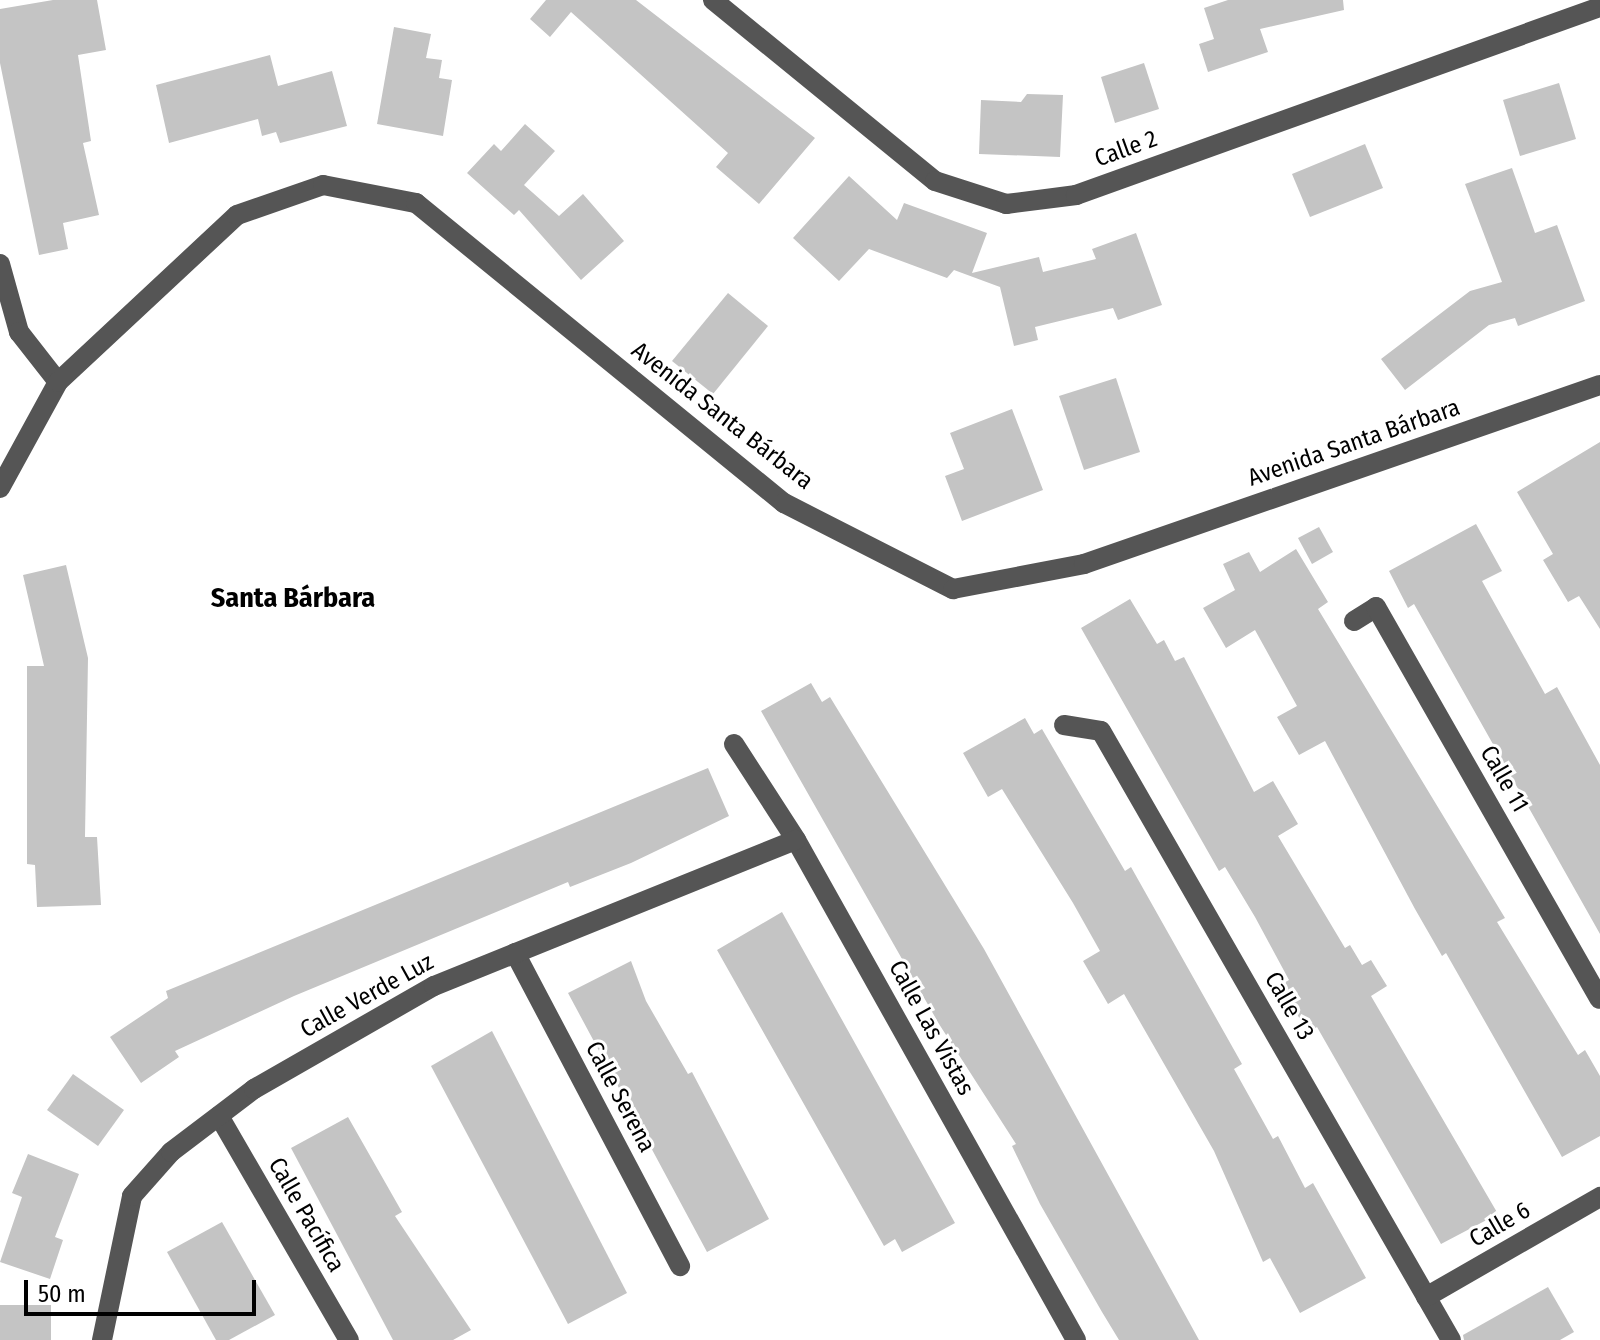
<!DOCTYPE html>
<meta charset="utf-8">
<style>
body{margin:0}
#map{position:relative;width:1600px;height:1340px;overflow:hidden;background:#fff;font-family:"Fira Sans Condensed",sans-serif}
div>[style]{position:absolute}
.building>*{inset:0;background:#c4c4c4}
.minor>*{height:20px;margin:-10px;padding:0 10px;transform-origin:10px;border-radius:10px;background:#555}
span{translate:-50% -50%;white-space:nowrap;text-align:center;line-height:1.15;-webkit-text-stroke:6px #fff;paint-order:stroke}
.street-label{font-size:24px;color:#000}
.quarter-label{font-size:28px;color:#000;font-weight:700}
.scale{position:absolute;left:24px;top:1280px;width:232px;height:36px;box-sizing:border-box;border:4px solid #000;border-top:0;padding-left:10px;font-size:24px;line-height:28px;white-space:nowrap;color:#000;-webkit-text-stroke:6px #fff;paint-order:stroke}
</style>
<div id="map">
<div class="building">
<i style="clip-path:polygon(53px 0,97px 0,106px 50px,78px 55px,91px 141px,83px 143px,99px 215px,63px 223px,68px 249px,39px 255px,0 63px,0 9px)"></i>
<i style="clip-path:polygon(546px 0,636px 0,815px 138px,759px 204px,716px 167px,728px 153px,571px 12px,550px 37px,530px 19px)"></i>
<i style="clip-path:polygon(1228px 0,1343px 0,1344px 10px,1260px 29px,1268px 52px,1208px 72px,1199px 44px,1214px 39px,1204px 8px)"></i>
<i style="clip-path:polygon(394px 27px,431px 34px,426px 58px,442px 60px,439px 78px,452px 80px,443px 136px,377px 124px)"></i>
<i style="clip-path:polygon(270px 55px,278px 86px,332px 71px,347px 126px,280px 143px,276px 132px,262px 136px,258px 119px,169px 143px,156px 85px)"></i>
<i style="clip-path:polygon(1144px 63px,1159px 109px,1115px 123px,1101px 77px)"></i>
<i style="clip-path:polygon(1559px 83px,1576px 139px,1520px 156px,1503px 100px)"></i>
<i style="clip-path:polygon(1027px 94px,1063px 95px,1060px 157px,979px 154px,981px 100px,1021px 102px)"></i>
<i style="clip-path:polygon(525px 124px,555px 151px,524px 185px,559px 216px,583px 194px,624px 241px,581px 280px,519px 210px,514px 215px,467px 173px,494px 144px,501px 151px)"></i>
<i style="clip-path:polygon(1365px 144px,1383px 188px,1310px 217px,1292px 174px)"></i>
<i style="clip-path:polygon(1512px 168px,1535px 233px,1557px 225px,1585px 301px,1518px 326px,1515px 318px,1489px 325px,1405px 390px,1381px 359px,1470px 291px,1502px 282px,1465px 184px)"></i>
<i style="clip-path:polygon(849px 176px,897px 220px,904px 203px,987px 233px,972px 273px,1039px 257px,1043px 272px,1096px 259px,1092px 249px,1136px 233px,1162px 305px,1118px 320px,1113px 308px,1035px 327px,1038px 340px,1014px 346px,1000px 287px,954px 270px,947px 278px,869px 249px,839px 281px,793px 238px)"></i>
<i style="clip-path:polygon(728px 293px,768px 326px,713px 394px,672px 361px)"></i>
<i style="clip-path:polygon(1116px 378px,1140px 452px,1084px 470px,1059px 396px)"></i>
<i style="clip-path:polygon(1012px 409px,1043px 490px,962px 521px,945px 476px,964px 469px,950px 433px)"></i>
<i style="clip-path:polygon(1600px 442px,1600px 629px,1579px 596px,1568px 602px,1543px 560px,1553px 554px,1517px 492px)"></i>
<i style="clip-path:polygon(1476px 524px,1502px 571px,1482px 581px,1545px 694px,1557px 687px,1600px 765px,1600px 934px,1414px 604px,1408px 608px,1389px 571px)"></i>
<i style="clip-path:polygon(1319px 527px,1333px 552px,1312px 564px,1298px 538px)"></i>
<i style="clip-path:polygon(1296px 549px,1328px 602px,1318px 609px,1505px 918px,1497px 922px,1578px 1055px,1585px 1050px,1600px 1076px,1600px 1136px,1562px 1157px,1446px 953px,1442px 956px,1415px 909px,1325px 741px,1299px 755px,1277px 717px,1297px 706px,1255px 630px,1226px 648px,1203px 608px,1235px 590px,1223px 564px,1249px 552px,1260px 572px)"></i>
<i style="clip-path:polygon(66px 565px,88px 658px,85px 837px,97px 837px,101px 905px,37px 907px,35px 865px,27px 864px,27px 666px,44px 666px,23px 575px)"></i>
<i style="clip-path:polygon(1130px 599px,1157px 644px,1164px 640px,1175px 661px,1184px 657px,1254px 792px,1273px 781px,1298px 824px,1278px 836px,1345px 948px,1350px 945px,1362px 965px,1371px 960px,1387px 986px,1371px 996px,1498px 1214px,1441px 1244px,1317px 1027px,1308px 1033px,1280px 985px,1289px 980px,1255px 917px,1225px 867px,1219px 871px,1081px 628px)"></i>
<i style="clip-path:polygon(811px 683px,822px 702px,830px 697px,984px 949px,1199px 1340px,1119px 1340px,1102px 1312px,1040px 1204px,1012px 1146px,1016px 1144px,939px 1024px,761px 711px)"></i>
<i style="clip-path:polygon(1025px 718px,1034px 734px,1042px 729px,1125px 871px,1131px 867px,1242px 1064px,1234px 1069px,1273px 1139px,1278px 1136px,1305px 1188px,1313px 1183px,1366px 1278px,1300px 1313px,1270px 1258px,1263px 1262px,1214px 1151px,1124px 994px,1108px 1004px,1083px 961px,1100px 951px,1073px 903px,1002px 789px,988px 797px,963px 753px)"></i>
<i style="clip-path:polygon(708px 768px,729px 816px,631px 863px,570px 887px,568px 882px,294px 996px,175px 1051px,179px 1057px,141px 1083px,110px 1037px,168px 998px,166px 991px)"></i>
<i style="clip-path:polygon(782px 912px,955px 1223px,902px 1252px,895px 1239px,884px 1246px,717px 950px)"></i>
<i style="clip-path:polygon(631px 961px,646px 1001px,688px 1074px,692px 1072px,769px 1219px,707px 1252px,568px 993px)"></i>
<i style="clip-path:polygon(492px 1031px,627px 1293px,568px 1324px,431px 1066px)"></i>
<i style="clip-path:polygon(73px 1074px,124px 1110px,98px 1146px,47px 1110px)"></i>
<i style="clip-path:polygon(348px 1117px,402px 1212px,395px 1216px,471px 1330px,453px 1340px,393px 1340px,291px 1148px)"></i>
<i style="clip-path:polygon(28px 1154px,79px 1174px,55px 1237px,63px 1240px,50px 1279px,0 1262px,22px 1197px,12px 1193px)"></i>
<i style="clip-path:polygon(222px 1222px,275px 1315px,229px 1340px,216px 1340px,167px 1252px)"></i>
<i style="clip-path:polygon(1548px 1287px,1574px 1332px,1560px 1340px,1464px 1340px,1463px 1335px)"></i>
<i style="clip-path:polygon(0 1305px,51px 1305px,51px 1340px,0 1340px)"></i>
</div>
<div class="minor">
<i style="left:713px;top:0;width:286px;rotate:39.2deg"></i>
<i style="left:935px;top:181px;width:75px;rotate:17.9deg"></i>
<i style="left:1006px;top:204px;width:71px;rotate:-7.3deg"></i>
<i style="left:1076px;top:195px;width:557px;rotate:-19.74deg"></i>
<i style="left:0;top:264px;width:71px;rotate:74.4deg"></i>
<i style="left:19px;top:332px;width:63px;rotate:52deg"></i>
<i style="left:0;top:488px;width:121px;rotate:-61.3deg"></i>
<i style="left:58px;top:382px;width:245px;rotate:-43deg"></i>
<i style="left:237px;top:215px;width:91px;rotate:-19.2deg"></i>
<i style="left:323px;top:185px;width:95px;rotate:11deg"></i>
<i style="left:416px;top:203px;width:475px;rotate:39.2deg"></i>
<i style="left:784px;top:503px;width:190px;rotate:27deg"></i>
<i style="left:953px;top:589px;width:133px;rotate:-10.8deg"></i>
<i style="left:1084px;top:564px;width:546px;rotate:-19.13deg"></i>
<i style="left:1354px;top:621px;width:26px;rotate:-32deg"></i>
<i style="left:1376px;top:607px;width:451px;rotate:60.3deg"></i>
<i style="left:1064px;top:725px;width:37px;rotate:9deg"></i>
<i style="left:1101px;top:731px;width:702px;rotate:60.11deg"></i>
<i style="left:734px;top:744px;width:114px;rotate:57.1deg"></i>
<i style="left:796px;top:840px;width:573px;rotate:60.75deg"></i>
<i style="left:515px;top:953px;width:354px;rotate:62.2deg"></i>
<i style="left:219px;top:1116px;width:259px;rotate:59.9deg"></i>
<i style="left:1426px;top:1297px;width:201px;rotate:-29.9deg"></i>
<i style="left:102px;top:1340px;width:147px;rotate:-78.2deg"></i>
<i style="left:132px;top:1196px;width:59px;rotate:-48.4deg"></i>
<i style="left:171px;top:1152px;width:104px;rotate:-37.2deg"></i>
<i style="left:254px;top:1089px;width:207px;rotate:-29.8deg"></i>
<i style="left:434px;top:986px;width:390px;rotate:-22deg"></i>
</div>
<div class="street-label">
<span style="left:1126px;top:149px;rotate:-20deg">Calle 2</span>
<span style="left:722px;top:416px;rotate:38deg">Avenida Santa Bárbara</span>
<span style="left:1354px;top:443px;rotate:-19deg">Avenida Santa Bárbara</span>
<span style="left:1504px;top:779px;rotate:60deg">Calle 11</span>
<span style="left:367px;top:996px;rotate:-29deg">Calle Verde Luz</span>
<span style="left:1289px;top:1006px;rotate:60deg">Calle 13</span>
<span style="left:931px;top:1028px;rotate:61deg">Calle Las Vistas</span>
<span style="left:620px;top:1097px;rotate:62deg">Calle Serena</span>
<span style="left:306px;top:1215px;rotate:60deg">Calle Pacífica</span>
<span style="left:1500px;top:1225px;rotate:-30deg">Calle 6</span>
</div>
<div class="quarter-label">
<span style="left:293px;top:598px">Santa Bárbara</span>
</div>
<div class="scale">50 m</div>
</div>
